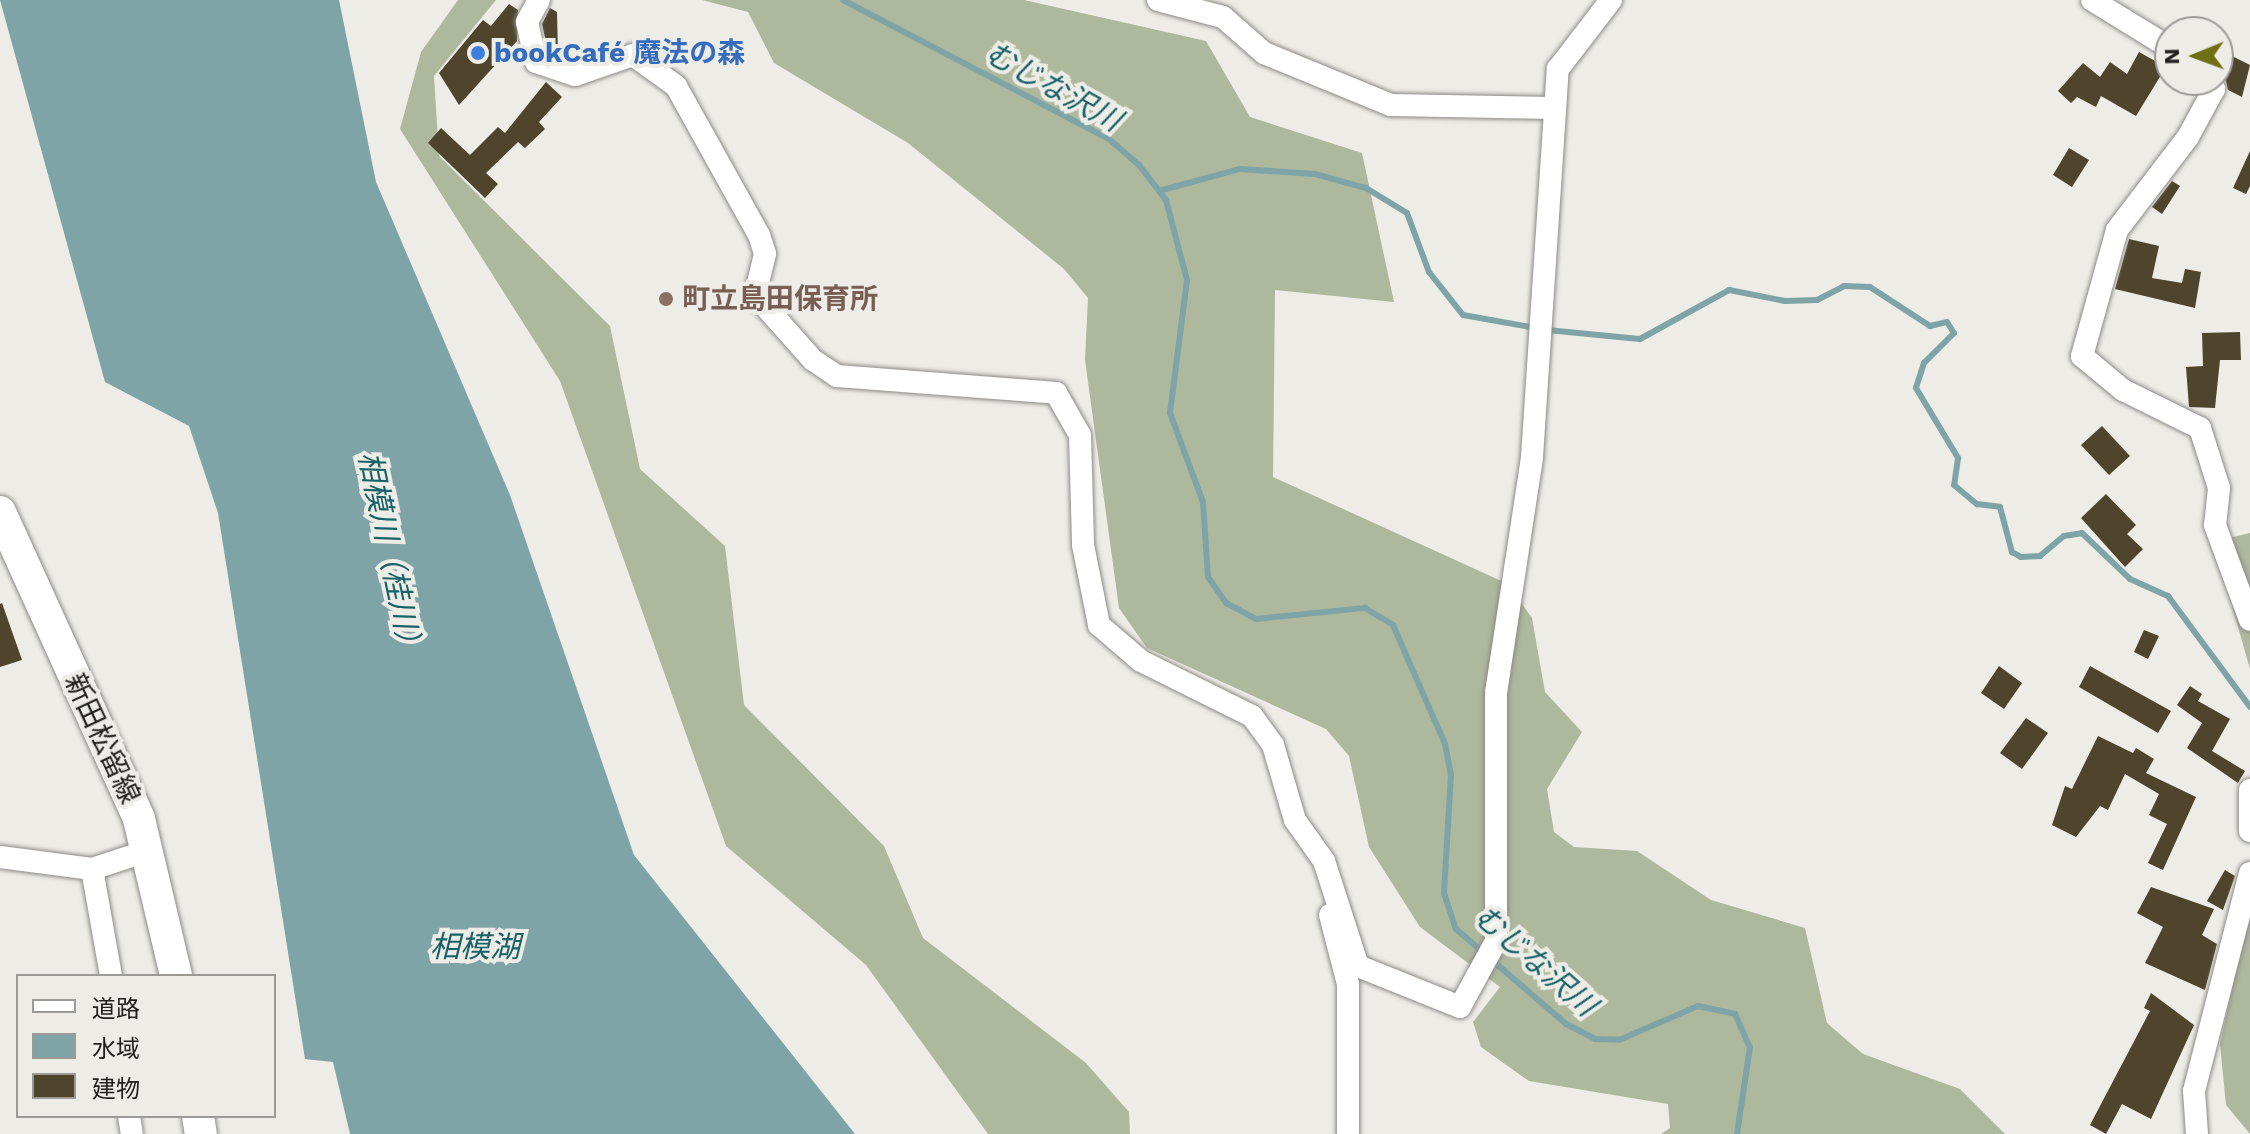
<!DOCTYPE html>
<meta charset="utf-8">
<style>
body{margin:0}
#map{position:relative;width:2250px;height:1134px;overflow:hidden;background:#eeece7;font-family:"Work Sans","Noto Sans JP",sans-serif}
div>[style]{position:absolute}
.forest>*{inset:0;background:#aeb89c}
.water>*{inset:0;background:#7fa4a7}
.stream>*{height:6px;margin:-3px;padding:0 3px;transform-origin:3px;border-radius:3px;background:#7fa4a7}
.building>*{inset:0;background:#4f442c}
.roads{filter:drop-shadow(0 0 2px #8c8a86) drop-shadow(0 0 2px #8c8a86)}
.minor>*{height:22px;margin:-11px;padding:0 11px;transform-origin:11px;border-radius:11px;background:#fff}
.secondary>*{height:32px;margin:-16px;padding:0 16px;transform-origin:16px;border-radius:16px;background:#fff}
.dots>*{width:22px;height:22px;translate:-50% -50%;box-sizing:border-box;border:4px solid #eeece7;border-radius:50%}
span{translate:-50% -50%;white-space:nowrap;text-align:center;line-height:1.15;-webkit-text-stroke:8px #eeece7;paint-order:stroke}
.shop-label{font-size:28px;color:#366cbe;font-weight:700}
.left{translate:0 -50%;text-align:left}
.education-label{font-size:28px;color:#785e54;font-weight:700}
.street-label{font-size:28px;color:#21201e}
.water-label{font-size:30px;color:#166267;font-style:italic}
.legend{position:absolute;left:16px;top:974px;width:260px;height:144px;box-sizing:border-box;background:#eeece7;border:2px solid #9c9a97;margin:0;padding:10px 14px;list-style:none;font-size:24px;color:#21201e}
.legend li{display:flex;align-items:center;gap:16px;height:40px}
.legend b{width:40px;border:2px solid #9c9a97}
.north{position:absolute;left:2154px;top:16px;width:80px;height:80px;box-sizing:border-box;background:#eeece7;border:2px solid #9c9a97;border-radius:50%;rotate:269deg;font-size:22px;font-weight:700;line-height:32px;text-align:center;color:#21201e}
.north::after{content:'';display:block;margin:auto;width:28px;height:36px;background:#6f7014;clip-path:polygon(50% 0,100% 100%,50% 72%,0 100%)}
</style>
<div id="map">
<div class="forest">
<i style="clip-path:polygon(458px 0,496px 0,434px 76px,439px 156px,610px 326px,640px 469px,725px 546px,744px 705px,884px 846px,923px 938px,1086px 1063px,1129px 1112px,1130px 1134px,988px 1134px,866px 965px,726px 846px,560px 381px,400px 129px,421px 52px)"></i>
<i style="clip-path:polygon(702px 0,1024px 0,1206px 41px,1250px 117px,1362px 153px,1394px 302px,1275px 290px,1273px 477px,1508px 584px,1532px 618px,1545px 692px,1582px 732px,1547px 789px,1554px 832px,1574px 847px,1637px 851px,1711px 900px,1805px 928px,1827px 1023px,1863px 1054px,1960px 1089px,2005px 1134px,1661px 1134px,1670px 1128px,1668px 1104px,1529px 1081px,1481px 1047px,1473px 1022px,1500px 987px,1420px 927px,1369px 847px,1349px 756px,1326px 729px,1147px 648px,1119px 608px,1085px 360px,1088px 298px,1064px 269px,908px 143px,774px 63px,748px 12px)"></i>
<i style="clip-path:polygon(2250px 533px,2250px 669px,2220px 564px,2225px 539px)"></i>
<i style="clip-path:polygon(2250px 907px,2250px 1134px,2226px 1105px,2220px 1044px)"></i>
</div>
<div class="water">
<i style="clip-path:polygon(0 0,339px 0,376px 182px,510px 495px,634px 855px,855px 1134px,350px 1134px,333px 1062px,305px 1059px,218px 513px,189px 426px,105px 382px)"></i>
</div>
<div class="stream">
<i style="left:843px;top:0;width:300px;rotate:27.6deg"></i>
<i style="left:1109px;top:139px;width:40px;rotate:41deg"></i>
<i style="left:1139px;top:165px;width:44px;rotate:52.4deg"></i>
<i style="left:1166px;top:200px;width:83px;rotate:75.3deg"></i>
<i style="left:1187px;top:280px;width:134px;rotate:97.3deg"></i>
<i style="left:1170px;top:413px;width:95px;rotate:69.7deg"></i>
<i style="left:1203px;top:502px;width:75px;rotate:86.2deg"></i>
<i style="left:1208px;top:577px;width:32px;rotate:55deg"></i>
<i style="left:1226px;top:603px;width:34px;rotate:28deg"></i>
<i style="left:1256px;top:619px;width:110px;rotate:-5.8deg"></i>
<i style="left:1365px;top:608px;width:33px;rotate:31deg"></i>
<i style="left:1393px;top:625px;width:130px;rotate:66.4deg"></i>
<i style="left:1445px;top:744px;width:31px;rotate:79deg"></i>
<i style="left:1451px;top:774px;width:119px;rotate:93.4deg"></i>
<i style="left:1444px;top:893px;width:38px;rotate:72deg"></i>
<i style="left:1456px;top:929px;width:145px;rotate:40.8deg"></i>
<i style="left:1566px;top:1024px;width:33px;rotate:27deg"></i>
<i style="left:1595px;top:1039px;width:24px;rotate:2deg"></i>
<i style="left:1619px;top:1040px;width:86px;rotate:-23.3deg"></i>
<i style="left:1698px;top:1006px;width:38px;rotate:12deg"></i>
<i style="left:1735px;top:1014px;width:36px;rotate:66deg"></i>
<i style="left:1750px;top:1047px;width:88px;rotate:98.5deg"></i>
<i style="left:1159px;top:191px;width:84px;rotate:-15.2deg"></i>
<i style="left:1240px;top:169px;width:75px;rotate:3.8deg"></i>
<i style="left:1315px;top:174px;width:53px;rotate:15.4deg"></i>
<i style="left:1366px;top:188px;width:48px;rotate:31.4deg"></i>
<i style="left:1407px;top:213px;width:63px;rotate:69.6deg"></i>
<i style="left:1429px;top:272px;width:55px;rotate:51.7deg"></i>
<i style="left:1463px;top:315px;width:74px;rotate:10.1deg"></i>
<i style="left:1547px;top:330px;width:93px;rotate:5.5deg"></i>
<i style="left:1640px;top:339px;width:102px;rotate:-28.8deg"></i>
<i style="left:1729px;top:290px;width:57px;rotate:11.1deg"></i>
<i style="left:1785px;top:301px;width:32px;rotate:-2deg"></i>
<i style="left:1817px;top:300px;width:30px;rotate:-27deg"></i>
<i style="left:1844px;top:286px;width:26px;rotate:2deg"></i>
<i style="left:1870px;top:287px;width:72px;rotate:33deg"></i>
<i style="left:1930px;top:326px;width:17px;rotate:-13deg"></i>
<i style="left:1947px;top:322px;width:13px;rotate:58deg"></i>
<i style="left:1954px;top:333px;width:42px;rotate:135deg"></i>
<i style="left:1924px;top:363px;width:26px;rotate:108deg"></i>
<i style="left:1916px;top:388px;width:82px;rotate:59deg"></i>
<i style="left:1958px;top:458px;width:27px;rotate:98deg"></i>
<i style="left:1954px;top:485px;width:30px;rotate:40deg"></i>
<i style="left:1977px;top:504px;width:23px;rotate:7deg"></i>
<i style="left:2000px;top:507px;width:47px;rotate:75.1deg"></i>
<i style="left:2012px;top:552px;width:10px;rotate:29deg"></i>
<i style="left:2021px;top:557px;width:19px;rotate:-3deg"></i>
<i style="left:2040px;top:556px;width:31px;rotate:-40deg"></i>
<i style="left:2064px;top:536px;width:18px;rotate:-9deg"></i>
<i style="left:2082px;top:533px;width:66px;rotate:43.8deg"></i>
<i style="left:2130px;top:579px;width:42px;rotate:24.1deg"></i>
<i style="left:2168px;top:596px;width:138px;rotate:53.5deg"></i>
</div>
<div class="building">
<i style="clip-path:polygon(509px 4px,518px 10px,517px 41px,459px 105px,439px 73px,483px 20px,491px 26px)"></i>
<i style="clip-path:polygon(550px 8px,557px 12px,558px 55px,548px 51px,542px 24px)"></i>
<i style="clip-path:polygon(2218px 49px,2250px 65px,2242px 97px,2228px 90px)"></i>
<i style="clip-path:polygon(2139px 52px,2166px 67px,2136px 116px,2101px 96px,2096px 107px,2077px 97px,2071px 103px,2058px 91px,2083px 63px,2100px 77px,2110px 62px,2127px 74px)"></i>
<i style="clip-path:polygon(546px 82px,562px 97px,539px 122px,545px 129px,525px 148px,518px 142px,486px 173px,498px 184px,485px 198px,428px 143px,441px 128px,470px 155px,498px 127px,505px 133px)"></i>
<i style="clip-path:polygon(2069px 148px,2089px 160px,2072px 187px,2053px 175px)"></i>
<i style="clip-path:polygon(2250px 151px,2250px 186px,2246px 194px,2233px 188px)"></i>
<i style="clip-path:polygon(2172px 181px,2180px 186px,2162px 214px,2152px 207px)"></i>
<i style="clip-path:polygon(2129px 239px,2159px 246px,2152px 278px,2182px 283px,2185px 269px,2201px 272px,2195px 308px,2115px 289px)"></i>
<i style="clip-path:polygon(2240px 332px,2241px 360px,2220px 360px,2215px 408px,2189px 407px,2186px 367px,2203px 366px,2202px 333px)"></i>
<i style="clip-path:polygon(2102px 426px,2130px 456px,2109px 475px,2081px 445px)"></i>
<i style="clip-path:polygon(2106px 494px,2136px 525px,2127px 534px,2143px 549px,2125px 567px,2081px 518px)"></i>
<i style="clip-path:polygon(2px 603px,22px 660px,0 667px,0 604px)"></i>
<i style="clip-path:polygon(2144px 630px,2159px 636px,2148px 659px,2134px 652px)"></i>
<i style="clip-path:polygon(1999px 666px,2022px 683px,2004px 709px,1981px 693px)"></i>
<i style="clip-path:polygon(2090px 666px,2171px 711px,2158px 733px,2079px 687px)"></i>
<i style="clip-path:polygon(2190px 686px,2202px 694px,2198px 701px,2230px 719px,2212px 751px,2245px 771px,2238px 783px,2187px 748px,2202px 723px,2177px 705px)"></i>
<i style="clip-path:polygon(2026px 718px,2048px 733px,2022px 769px,2000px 753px)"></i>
<i style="clip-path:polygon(2098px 736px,2133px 753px,2136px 748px,2154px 759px,2146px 773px,2196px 797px,2163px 870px,2148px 863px,2167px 824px,2149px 815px,2159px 794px,2125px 774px,2108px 810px,2100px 806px,2076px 837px,2052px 825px,2065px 786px,2072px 789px)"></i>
<i style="clip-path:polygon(2225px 870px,2235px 876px,2223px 910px,2207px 901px)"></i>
<i style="clip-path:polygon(2151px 887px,2214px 909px,2202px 935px,2217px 944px,2205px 990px,2145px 963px,2163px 927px,2137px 913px)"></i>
<i style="clip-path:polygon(2151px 993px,2194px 1025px,2151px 1119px,2122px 1104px,2106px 1134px,2090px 1125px,2150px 1011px,2144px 1008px)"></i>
</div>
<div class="roads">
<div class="minor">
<i style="left:539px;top:0;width:25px;rotate:119deg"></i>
<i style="left:527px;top:22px;width:41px;rotate:77.3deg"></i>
<i style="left:536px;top:62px;width:41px;rotate:18.4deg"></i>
<i style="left:575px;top:75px;width:61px;rotate:-19deg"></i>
<i style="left:633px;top:55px;width:53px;rotate:35.8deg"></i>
<i style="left:676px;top:86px;width:171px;rotate:60.9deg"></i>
<i style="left:759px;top:235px;width:20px;rotate:72deg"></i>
<i style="left:765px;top:254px;width:42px;rotate:103.7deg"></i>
<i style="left:755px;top:295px;width:87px;rotate:48.3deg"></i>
<i style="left:813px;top:360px;width:29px;rotate:34deg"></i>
<i style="left:837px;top:376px;width:220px;rotate:4.4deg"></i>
<i style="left:1056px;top:393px;width:48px;rotate:60.3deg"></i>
<i style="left:1080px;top:435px;width:110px;rotate:88.4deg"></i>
<i style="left:1083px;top:545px;width:82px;rotate:78.7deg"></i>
<i style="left:1099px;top:625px;width:55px;rotate:40.6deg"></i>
<i style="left:1141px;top:661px;width:124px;rotate:26.4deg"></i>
<i style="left:1252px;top:716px;width:36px;rotate:54deg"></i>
<i style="left:1273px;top:745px;width:78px;rotate:73.7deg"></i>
<i style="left:1295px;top:820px;width:50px;rotate:54.7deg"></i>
<i style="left:1324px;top:861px;width:110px;rotate:72.1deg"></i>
<i style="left:1358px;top:966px;width:110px;rotate:21.9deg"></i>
<i style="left:1460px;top:1007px;width:75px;rotate:-61.4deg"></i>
<i style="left:1496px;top:941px;width:248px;rotate:-90deg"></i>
<i style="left:1496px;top:693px;width:239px;rotate:-81.3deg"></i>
<i style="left:1532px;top:457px;width:389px;rotate:-86.2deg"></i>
<i style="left:1558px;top:69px;width:87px;rotate:-52.5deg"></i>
<i style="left:1158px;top:0;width:67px;rotate:14.7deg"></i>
<i style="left:1223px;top:17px;width:55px;rotate:41.3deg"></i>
<i style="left:1264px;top:53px;width:137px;rotate:22.3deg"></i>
<i style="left:1391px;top:105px;width:162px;rotate:1.1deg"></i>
<i style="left:2092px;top:0;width:92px;rotate:31.6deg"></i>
<i style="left:2208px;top:80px;width:11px;rotate:56deg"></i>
<i style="left:2214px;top:89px;width:55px;rotate:118.4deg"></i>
<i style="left:2188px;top:137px;width:117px;rotate:127.4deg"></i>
<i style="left:2117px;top:230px;width:131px;rotate:105.5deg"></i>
<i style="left:2082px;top:356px;width:53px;rotate:39.7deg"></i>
<i style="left:2123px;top:390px;width:86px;rotate:26.3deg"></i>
<i style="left:2200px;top:428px;width:63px;rotate:72.4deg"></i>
<i style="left:2219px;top:488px;width:37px;rotate:96deg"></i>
<i style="left:2215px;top:525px;width:101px;rotate:69.8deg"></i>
<i style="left:2250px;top:790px;width:41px;rotate:90deg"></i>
<i style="left:0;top:857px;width:93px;rotate:7.4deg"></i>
<i style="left:92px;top:869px;width:61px;rotate:-18.1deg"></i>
<i style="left:92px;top:869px;width:109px;rotate:79.9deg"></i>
<i style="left:1330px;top:915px;width:71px;rotate:75.4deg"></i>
<i style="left:1348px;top:984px;width:150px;rotate:90deg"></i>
<i style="left:129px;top:1116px;width:18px;rotate:81deg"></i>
<i style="left:2197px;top:1134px;width:43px;rotate:-94deg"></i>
<i style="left:2194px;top:1091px;width:225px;rotate:-75.6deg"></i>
</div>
<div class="secondary">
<i style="left:0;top:512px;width:337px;rotate:65.6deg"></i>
<i style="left:139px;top:819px;width:161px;rotate:76.7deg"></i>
<i style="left:198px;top:1116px;width:18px;rotate:81deg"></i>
</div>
</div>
<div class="dots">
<i style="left:478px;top:53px;background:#3f7fe0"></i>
<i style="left:666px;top:299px;background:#8d6e63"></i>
</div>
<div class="shop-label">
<span class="left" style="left:494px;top:53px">bookCafé 魔法の森</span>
</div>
<div class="education-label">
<span class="left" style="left:682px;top:299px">町立島田保育所</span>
</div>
<div class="street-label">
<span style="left:102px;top:739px;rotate:65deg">新田松留線</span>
</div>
<div class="water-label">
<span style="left:1053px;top:87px;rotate:29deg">むじな沢川</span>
<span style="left:390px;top:555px;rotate:78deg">相模川（桂川）</span>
<span style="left:475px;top:947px">相模湖</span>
<span style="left:1535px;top:961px;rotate:41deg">むじな沢川</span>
</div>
<ul class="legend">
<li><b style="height:10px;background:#fff"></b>道路</li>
<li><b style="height:22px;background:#7fa4a7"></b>水域</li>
<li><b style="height:22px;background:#4f442c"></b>建物</li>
</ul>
<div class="north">N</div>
</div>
